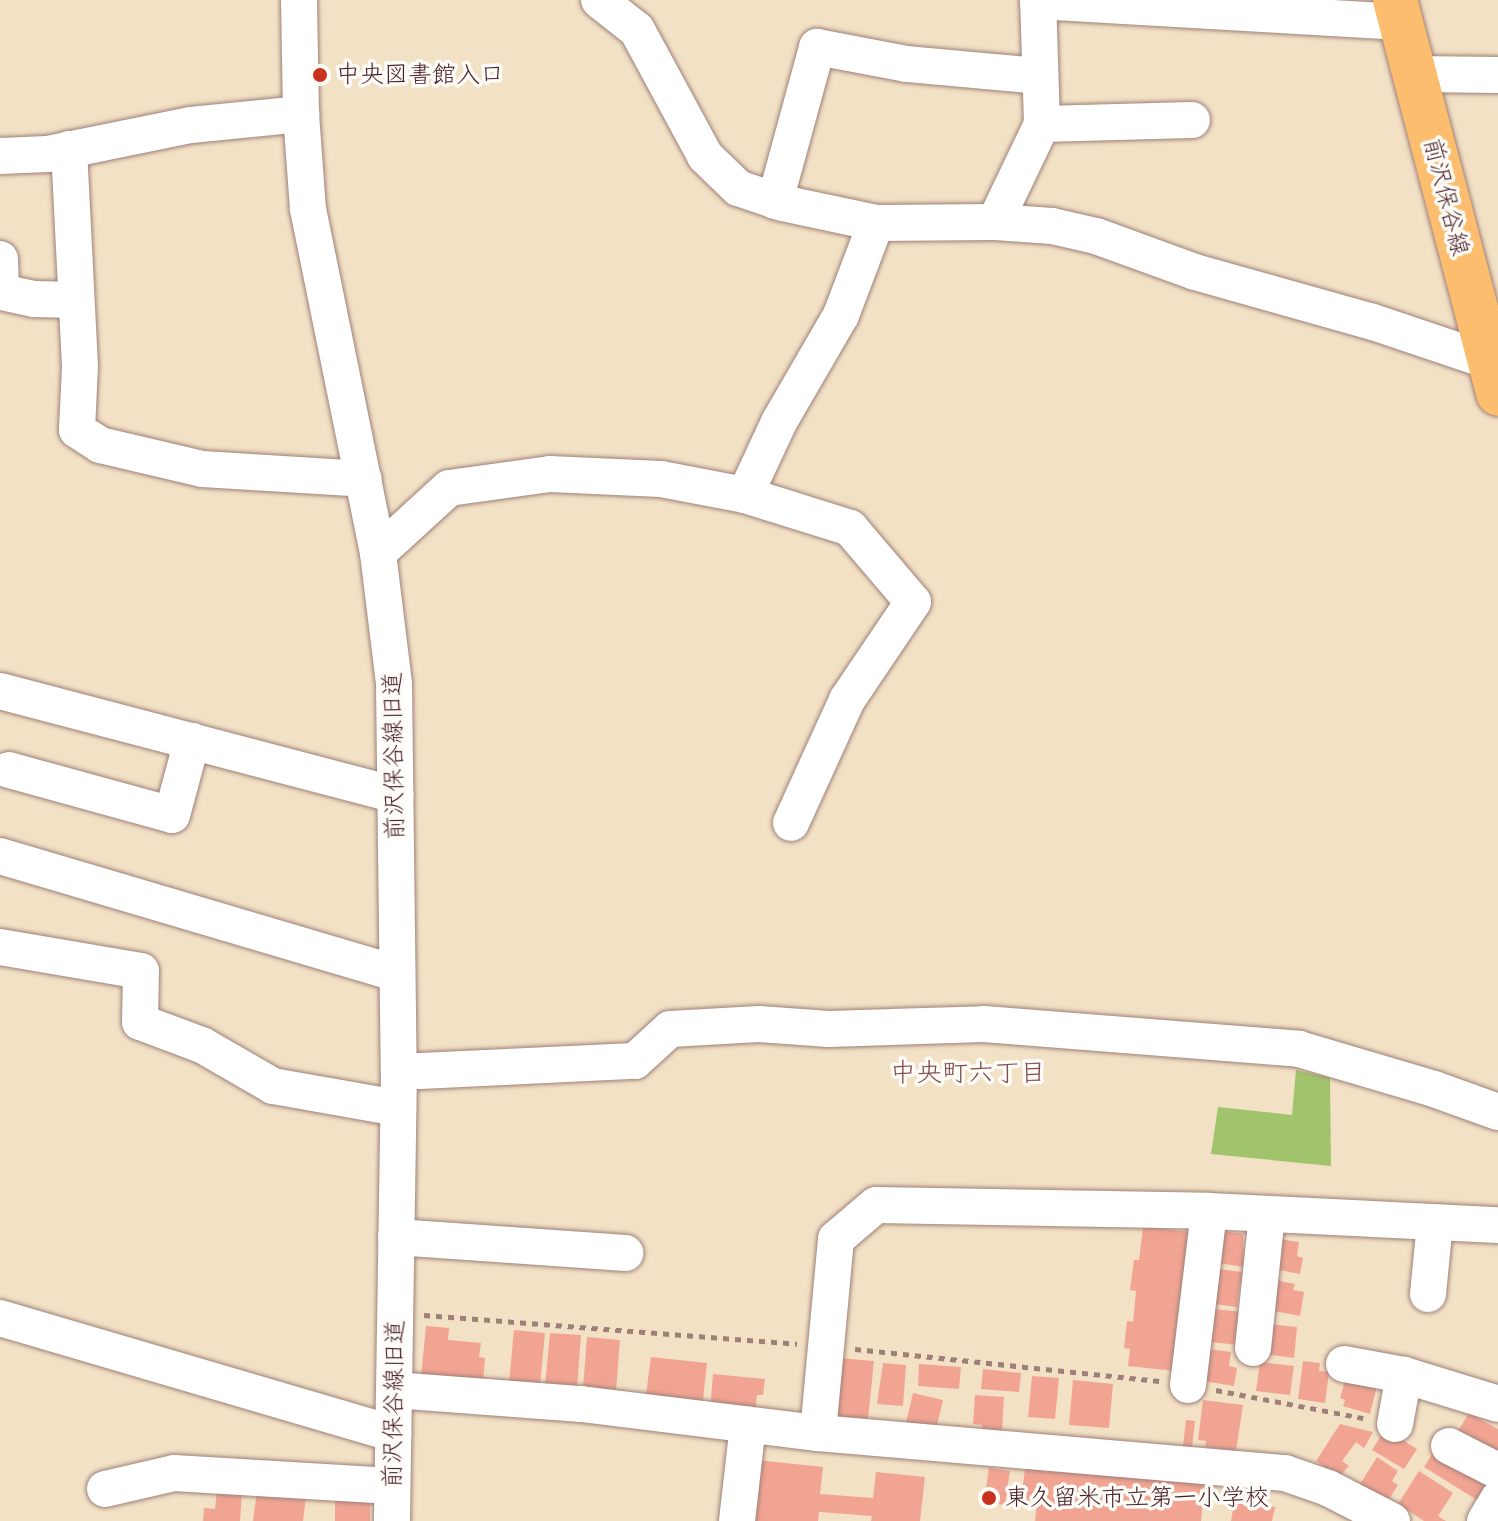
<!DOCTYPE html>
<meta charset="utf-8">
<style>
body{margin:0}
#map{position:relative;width:1498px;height:1521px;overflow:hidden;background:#f3e1c6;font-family:"Shantell Sans","Klee One",sans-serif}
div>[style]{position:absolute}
.green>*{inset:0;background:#a1c36c}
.building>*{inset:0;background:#f2a493}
.path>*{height:5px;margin-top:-2.5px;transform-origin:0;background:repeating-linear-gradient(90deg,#9e8078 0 6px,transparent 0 12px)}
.roads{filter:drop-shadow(0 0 2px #9e8078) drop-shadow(0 0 2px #9e8078)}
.minor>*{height:36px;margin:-18px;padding:0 18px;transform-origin:18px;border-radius:18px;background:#fff}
.major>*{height:44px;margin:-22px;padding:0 22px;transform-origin:22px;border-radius:22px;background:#fcbd6e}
.dots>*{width:22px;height:22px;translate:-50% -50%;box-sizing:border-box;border:4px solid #fdfcf7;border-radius:50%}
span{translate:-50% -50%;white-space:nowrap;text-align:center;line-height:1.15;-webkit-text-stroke:7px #fdfcf7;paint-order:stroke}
.poi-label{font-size:24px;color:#4a1f2b}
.left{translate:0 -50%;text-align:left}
.street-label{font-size:24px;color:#4a1f2b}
.neighbourhood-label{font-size:26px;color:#854e4f}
</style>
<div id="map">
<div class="green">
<i style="clip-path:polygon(1296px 1070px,1330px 1078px,1331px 1166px,1211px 1154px,1218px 1107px,1292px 1115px)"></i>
</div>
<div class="building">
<i style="clip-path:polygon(1143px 1227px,1190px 1232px,1175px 1371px,1128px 1366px,1130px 1349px,1124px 1348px,1127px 1321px,1133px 1322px,1136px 1291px,1130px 1290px,1134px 1260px,1139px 1260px)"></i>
<i style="clip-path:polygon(1222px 1231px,1243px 1234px,1244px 1267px,1218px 1263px)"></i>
<i style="clip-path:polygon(1279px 1239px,1299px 1242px,1297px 1256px,1303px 1258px,1300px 1274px,1274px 1269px)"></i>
<i style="clip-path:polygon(1219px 1269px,1249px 1273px,1248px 1283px,1240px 1282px,1237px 1307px,1214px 1304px)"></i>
<i style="clip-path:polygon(1274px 1280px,1295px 1284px,1293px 1290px,1304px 1292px,1300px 1316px,1269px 1310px)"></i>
<i style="clip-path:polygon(1212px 1309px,1244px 1312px,1240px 1345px,1209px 1342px)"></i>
<i style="clip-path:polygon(1268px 1324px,1297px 1327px,1294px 1358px,1264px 1354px)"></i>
<i style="clip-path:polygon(426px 1326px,449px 1328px,448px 1340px,481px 1343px,479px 1357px,485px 1358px,483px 1382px,420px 1387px)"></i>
<i style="clip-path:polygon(514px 1330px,545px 1333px,540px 1386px,509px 1383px)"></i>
<i style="clip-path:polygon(550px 1333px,581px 1335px,577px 1388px,545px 1385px)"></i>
<i style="clip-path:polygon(587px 1337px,620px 1340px,616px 1391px,583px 1388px)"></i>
<i style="clip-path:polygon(1209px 1349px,1231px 1352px,1229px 1366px,1237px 1368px,1234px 1386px,1204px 1381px)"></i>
<i style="clip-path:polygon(651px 1357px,707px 1363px,702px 1409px,645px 1402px)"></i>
<i style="clip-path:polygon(838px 1358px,874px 1361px,868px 1419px,833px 1416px)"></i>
<i style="clip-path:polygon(1303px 1361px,1320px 1363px,1319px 1371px,1329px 1372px,1325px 1403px,1298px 1399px)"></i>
<i style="clip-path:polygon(1260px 1362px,1294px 1366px,1290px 1395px,1256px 1391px)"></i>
<i style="clip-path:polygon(883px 1363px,906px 1365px,903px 1406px,877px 1404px)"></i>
<i style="clip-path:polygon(919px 1364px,961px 1367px,959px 1389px,918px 1386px)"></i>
<i style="clip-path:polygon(983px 1369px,1021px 1373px,1019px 1392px,981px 1389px)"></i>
<i style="clip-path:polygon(713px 1374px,765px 1379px,763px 1395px,757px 1395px,755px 1416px,710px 1412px)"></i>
<i style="clip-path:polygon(1032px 1376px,1059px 1378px,1055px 1419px,1028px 1417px)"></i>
<i style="clip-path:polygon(1346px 1377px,1377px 1386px,1370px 1414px,1343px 1406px,1345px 1400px,1340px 1398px)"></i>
<i style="clip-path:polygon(1073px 1380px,1113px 1384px,1109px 1428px,1069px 1425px)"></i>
<i style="clip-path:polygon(913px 1393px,943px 1400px,935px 1434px,905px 1427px)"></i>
<i style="clip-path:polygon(975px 1395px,1004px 1397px,1002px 1432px,982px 1431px,982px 1425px,973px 1424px)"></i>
<i style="clip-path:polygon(1203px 1400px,1243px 1405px,1236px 1451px,1205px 1447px,1206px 1441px,1198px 1440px)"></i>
<i style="clip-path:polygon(1469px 1413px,1498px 1429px,1498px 1453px,1455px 1436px)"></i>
<i style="clip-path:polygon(1186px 1420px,1195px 1421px,1192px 1447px,1183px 1446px)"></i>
<i style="clip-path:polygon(1340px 1424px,1373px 1432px,1364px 1448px,1356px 1442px,1342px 1461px,1349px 1466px,1339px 1477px,1316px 1461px)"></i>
<i style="clip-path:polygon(1382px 1434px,1393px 1434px,1417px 1449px,1404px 1469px,1372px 1450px)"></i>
<i style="clip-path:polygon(1432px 1454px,1491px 1478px,1477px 1500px,1424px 1467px)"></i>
<i style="clip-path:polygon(1377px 1457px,1398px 1471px,1392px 1481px,1398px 1485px,1386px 1504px,1359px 1486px)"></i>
<i style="clip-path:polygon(758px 1460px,823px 1467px,820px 1494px,873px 1498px,876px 1472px,925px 1477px,920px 1521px,871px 1521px,872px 1516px,819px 1512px,818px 1521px,752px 1521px)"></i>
<i style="clip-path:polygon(1026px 1461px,1205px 1481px,1201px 1521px,1035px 1521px,1037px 1502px,1021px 1500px)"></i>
<i style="clip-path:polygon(989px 1468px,1010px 1471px,1005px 1505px,984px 1502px)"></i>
<i style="clip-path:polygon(1419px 1471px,1453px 1493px,1438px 1516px,1446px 1521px,1424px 1521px,1398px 1504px)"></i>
<i style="clip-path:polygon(1239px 1480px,1252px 1483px,1249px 1496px,1237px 1493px)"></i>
<i style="clip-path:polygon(217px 1490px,242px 1491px,240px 1521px,203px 1521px,204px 1508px,215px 1509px)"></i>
<i style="clip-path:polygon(257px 1491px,306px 1496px,303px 1521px,253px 1521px)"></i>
<i style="clip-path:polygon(370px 1498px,370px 1521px,335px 1521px,335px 1499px)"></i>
<i style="clip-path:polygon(1235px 1498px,1275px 1507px,1272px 1521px,1231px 1521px)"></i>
</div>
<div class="path">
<i style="left:424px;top:1315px;width:374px;rotate:4.4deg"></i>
<i style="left:855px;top:1349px;width:306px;rotate:6deg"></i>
<i style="left:1216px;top:1390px;width:150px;rotate:10.8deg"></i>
</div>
<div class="roads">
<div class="minor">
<i style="left:299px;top:0;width:114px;rotate:89deg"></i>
<i style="left:301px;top:114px;width:95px;rotate:85.8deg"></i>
<i style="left:308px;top:209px;width:351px;rotate:78.5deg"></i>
<i style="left:378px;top:553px;width:132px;rotate:83deg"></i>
<i style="left:394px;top:684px;width:388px;rotate:89.3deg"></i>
<i style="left:399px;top:1072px;width:449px;rotate:90.9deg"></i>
<i style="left:599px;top:0;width:48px;rotate:38.3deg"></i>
<i style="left:637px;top:30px;width:143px;rotate:61.6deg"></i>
<i style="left:705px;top:156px;width:46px;rotate:44.1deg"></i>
<i style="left:738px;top:188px;width:46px;rotate:18.8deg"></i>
<i style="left:782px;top:203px;width:96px;rotate:12deg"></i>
<i style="left:876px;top:223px;width:119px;rotate:-0.5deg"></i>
<i style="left:995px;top:222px;width:57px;rotate:4deg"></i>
<i style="left:1052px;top:226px;width:45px;rotate:12.8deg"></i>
<i style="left:1096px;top:236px;width:105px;rotate:20deg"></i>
<i style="left:1195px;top:272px;width:185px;rotate:15.7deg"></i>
<i style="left:1373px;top:322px;width:132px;rotate:18.6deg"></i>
<i style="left:1038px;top:1px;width:363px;rotate:3.3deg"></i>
<i style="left:1417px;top:74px;width:81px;rotate:0.7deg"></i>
<i style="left:1042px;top:124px;width:150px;rotate:-1.5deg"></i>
<i style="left:69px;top:149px;width:217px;rotate:87.1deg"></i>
<i style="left:80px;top:366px;width:64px;rotate:92.7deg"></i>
<i style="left:77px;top:430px;width:27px;rotate:33deg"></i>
<i style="left:100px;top:445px;width:105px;rotate:13.2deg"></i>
<i style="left:202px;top:469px;width:162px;rotate:3.5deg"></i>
<i style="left:0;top:156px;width:48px;rotate:-2.4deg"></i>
<i style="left:48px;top:154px;width:146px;rotate:-11.5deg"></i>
<i style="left:191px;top:125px;width:111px;rotate:-5.7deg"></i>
<i style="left:775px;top:201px;width:160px;rotate:-74.7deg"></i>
<i style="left:817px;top:47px;width:92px;rotate:10.7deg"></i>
<i style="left:907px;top:64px;width:133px;rotate:5.2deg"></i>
<i style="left:995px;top:222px;width:109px;rotate:-64.4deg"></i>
<i style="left:1042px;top:124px;width:124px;rotate:-91.8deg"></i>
<i style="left:0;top:259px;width:33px;rotate:88deg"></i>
<i style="left:1px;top:292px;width:33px;rotate:12deg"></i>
<i style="left:33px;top:299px;width:43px;rotate:1.3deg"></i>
<i style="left:745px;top:495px;width:81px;rotate:-65deg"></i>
<i style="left:779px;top:422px;width:124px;rotate:-59.9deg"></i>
<i style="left:841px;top:315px;width:98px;rotate:-69.2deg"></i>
<i style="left:378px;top:553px;width:96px;rotate:-42.5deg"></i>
<i style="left:449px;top:488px;width:102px;rotate:-7.9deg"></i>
<i style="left:550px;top:474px;width:111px;rotate:2.6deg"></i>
<i style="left:661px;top:479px;width:86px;rotate:10.8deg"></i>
<i style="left:745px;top:495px;width:110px;rotate:17.4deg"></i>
<i style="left:850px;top:528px;width:97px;rotate:49.6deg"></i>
<i style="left:913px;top:602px;width:118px;rotate:124deg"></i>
<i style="left:847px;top:700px;width:135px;rotate:114.5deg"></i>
<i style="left:0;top:691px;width:409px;rotate:14.7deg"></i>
<i style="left:9px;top:770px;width:169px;rotate:15.4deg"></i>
<i style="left:172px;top:815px;width:77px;rotate:-74.9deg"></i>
<i style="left:0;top:856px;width:413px;rotate:16.5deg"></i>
<i style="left:0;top:947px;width:143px;rotate:9.7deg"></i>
<i style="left:141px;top:971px;width:51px;rotate:91.1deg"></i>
<i style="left:140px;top:1022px;width:66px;rotate:20.4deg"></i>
<i style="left:202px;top:1045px;width:82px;rotate:30deg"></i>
<i style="left:273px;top:1086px;width:127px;rotate:10deg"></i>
<i style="left:399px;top:1072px;width:236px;rotate:-2.7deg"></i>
<i style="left:635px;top:1061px;width:47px;rotate:-42.4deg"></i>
<i style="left:670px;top:1029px;width:89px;rotate:-3.2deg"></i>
<i style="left:759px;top:1024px;width:70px;rotate:4.1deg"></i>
<i style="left:829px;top:1029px;width:155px;rotate:-1.8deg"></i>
<i style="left:984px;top:1024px;width:316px;rotate:4.5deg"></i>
<i style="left:1299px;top:1049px;width:141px;rotate:16.5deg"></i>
<i style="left:1434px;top:1089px;width:68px;rotate:19.8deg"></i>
<i style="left:396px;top:1237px;width:230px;rotate:4deg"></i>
<i style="left:1428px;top:1294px;width:72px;rotate:-84.4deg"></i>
<i style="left:0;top:1318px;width:410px;rotate:16.4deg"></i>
<i style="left:1253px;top:1348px;width:134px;rotate:-84deg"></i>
<i style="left:1344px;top:1364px;width:61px;rotate:10.4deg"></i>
<i style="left:1404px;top:1375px;width:98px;rotate:17.1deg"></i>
<i style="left:1188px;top:1385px;width:175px;rotate:-83.1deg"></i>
<i style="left:394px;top:1390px;width:188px;rotate:4.3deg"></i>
<i style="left:581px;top:1404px;width:239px;rotate:7deg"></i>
<i style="left:818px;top:1433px;width:469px;rotate:4.9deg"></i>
<i style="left:1285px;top:1473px;width:46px;rotate:19.2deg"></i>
<i style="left:1328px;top:1488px;width:72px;rotate:27.3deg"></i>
<i style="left:1395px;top:1424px;width:50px;rotate:-79.6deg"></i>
<i style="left:818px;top:1433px;width:195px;rotate:-84.7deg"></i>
<i style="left:836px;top:1239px;width:52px;rotate:-40.4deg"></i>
<i style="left:876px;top:1205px;width:333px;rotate:1deg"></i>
<i style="left:1209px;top:1211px;width:289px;rotate:2.8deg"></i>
<i style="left:1449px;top:1446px;width:55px;rotate:27deg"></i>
<i style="left:105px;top:1489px;width:71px;rotate:-13.1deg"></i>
<i style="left:174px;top:1473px;width:218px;rotate:3.4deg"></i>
<i style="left:737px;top:1521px;width:97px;rotate:-83.5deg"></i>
<i style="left:1485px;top:1521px;width:26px;rotate:-59deg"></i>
</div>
<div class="major">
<i style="left:1395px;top:0;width:407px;rotate:75.3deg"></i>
</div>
</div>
<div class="dots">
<i style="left:320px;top:75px;background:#c8321e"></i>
<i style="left:989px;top:1498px;background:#c8321e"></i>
</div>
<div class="poi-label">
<span class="left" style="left:336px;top:75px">中央図書館入口</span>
<span class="left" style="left:1005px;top:1498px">東久留米市立第一小学校</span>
</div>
<div class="street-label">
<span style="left:1446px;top:197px;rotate:76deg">前沢保谷線</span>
<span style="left:394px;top:756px;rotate:-91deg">前沢保谷線旧道</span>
<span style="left:394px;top:1404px;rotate:-89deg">前沢保谷線旧道</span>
</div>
<div class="neighbourhood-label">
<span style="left:968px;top:1072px">中央町六丁目</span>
</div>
</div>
